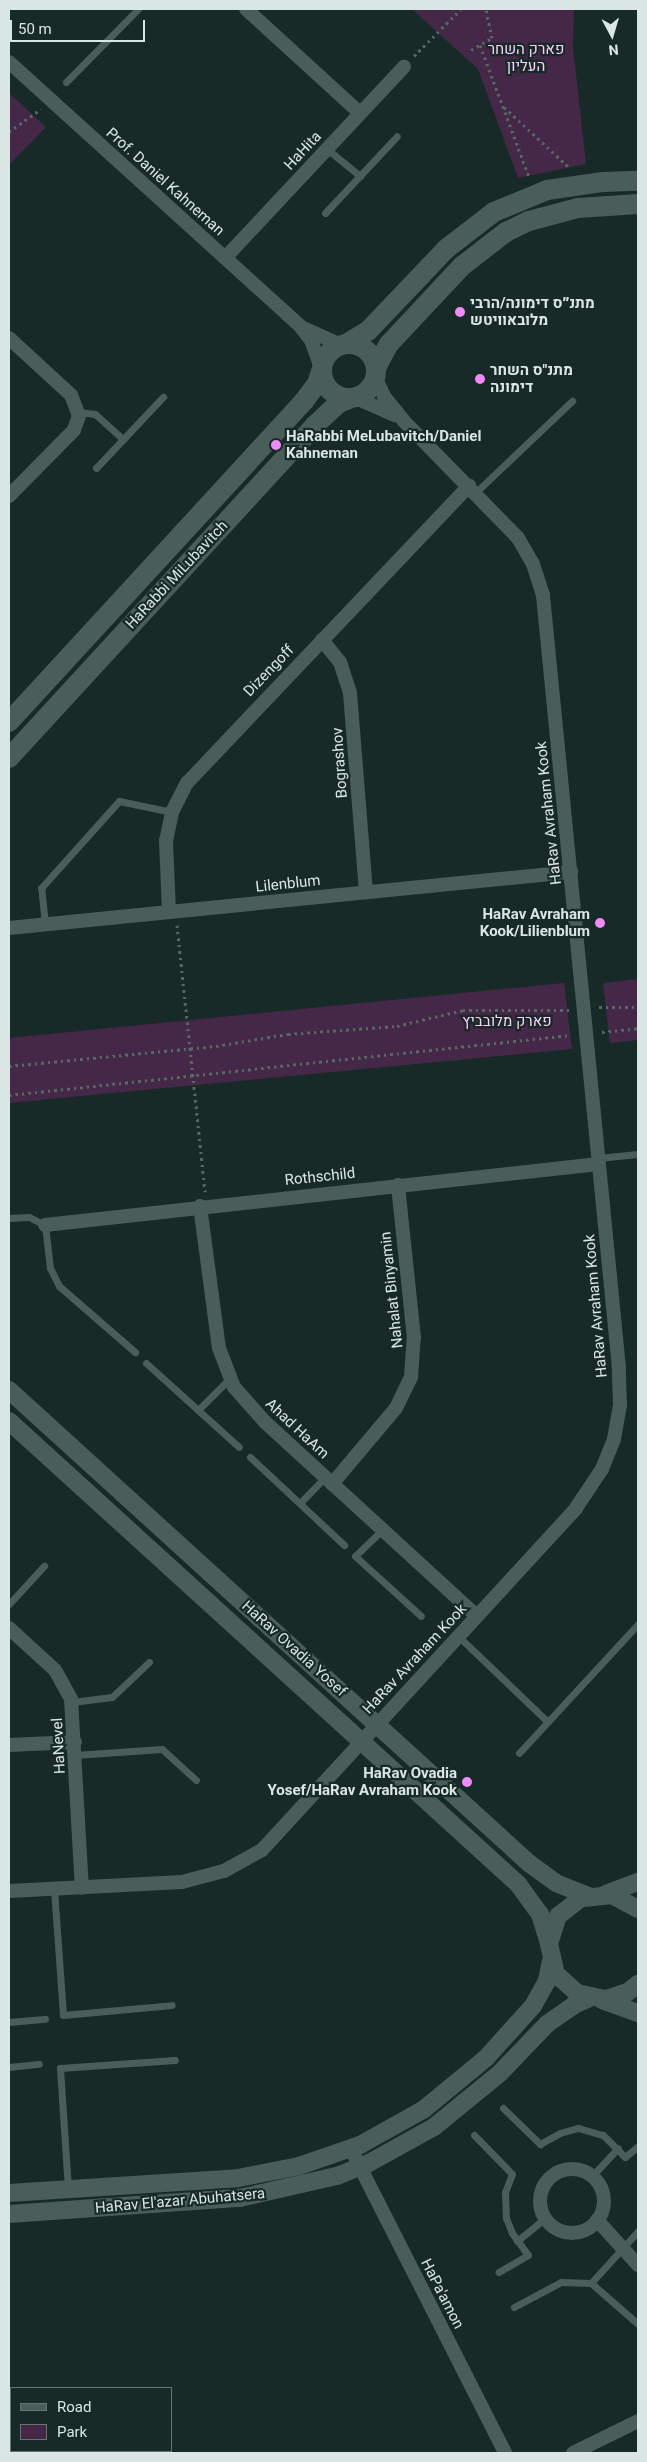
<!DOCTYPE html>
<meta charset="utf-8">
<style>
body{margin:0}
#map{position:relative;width:647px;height:2462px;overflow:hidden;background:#182a27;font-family:Roboto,Heebo,sans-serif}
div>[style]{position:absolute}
.green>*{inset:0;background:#452848}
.path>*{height:3px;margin-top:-1.5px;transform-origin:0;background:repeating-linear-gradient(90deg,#576764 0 2.5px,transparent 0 6.5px)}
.service>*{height:7px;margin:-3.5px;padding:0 3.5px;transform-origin:3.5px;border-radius:3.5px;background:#495d59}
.minor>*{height:14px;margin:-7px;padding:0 7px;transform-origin:7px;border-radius:7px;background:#495d59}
.minor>.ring{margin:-7px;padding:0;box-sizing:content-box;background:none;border:14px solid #495d59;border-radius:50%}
.tertiary>*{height:18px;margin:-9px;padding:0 9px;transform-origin:9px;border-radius:9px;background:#495d59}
.secondary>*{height:20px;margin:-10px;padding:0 10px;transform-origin:10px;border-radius:10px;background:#495d59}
.secondary>.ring{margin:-10px;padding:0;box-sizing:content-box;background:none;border:20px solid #495d59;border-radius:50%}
.dots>*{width:14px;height:14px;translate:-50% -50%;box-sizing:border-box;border:2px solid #182a27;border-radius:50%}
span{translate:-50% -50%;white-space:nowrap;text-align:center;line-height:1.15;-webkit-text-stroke:4.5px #182a27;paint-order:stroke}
.park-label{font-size:15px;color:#fcceff}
.street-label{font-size:15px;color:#dae6e3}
.poi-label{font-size:15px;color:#dae6e3;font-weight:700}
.left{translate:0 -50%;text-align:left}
.right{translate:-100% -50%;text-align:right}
.frame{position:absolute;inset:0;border:10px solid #dae6e3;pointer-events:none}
.legend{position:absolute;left:10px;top:2387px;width:162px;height:65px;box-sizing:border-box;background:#182a27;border:1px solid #667572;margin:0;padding:6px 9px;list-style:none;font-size:15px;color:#dae6e3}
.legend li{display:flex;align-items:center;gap:10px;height:25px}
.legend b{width:25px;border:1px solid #667572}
.north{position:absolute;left:587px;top:10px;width:50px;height:50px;-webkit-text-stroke:4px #182a27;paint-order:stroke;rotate:174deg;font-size:14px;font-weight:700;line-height:20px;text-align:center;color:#dae6e3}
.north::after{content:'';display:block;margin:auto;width:18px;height:22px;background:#dae6e3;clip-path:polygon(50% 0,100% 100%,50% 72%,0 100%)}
.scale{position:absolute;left:10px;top:20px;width:135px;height:22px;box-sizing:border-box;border:2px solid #dae6e3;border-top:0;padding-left:6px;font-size:15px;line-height:18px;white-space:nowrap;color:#dae6e3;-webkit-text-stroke:4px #182a27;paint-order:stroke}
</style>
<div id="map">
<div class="green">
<i style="clip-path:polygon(412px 9px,574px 9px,573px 47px,586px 164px,518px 178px,478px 69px)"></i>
<i style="clip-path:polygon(9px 93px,46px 127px,9px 165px)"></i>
<i style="clip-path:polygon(638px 979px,638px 1040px,610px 1043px,603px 983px)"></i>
<i style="clip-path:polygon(564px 983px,572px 1049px,9px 1103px,9px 1038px)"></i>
</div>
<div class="path">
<i style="left:480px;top:45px;width:141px;rotate:69.6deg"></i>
<i style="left:471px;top:50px;width:24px;rotate:-30deg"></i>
<i style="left:492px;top:38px;width:30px;rotate:-102deg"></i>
<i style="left:414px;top:56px;width:66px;rotate:-45deg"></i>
<i style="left:504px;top:107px;width:91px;rotate:42.8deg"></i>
<i style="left:9px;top:132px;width:39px;rotate:-36deg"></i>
<i style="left:177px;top:925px;width:268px;rotate:84deg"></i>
<i style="left:599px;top:1007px;width:39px"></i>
<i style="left:602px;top:1032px;width:36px;rotate:-6deg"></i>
<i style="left:9px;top:1066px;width:208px;rotate:-5.5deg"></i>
<i style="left:216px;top:1046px;width:73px;rotate:-9.5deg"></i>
<i style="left:288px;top:1034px;width:109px;rotate:-4.2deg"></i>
<i style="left:397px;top:1026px;width:68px;rotate:-13.6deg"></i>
<i style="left:463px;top:1010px;width:107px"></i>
<i style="left:9px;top:1095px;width:565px;rotate:-6.09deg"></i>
</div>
<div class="service">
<i style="left:66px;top:82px;width:103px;rotate:-45.4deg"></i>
<i style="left:327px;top:149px;width:43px;rotate:39.3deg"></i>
<i style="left:325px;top:213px;width:105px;rotate:-46.9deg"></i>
<i style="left:79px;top:412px;width:16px;rotate:7deg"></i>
<i style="left:95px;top:414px;width:38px;rotate:42deg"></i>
<i style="left:96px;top:468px;width:98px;rotate:-46.7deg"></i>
<i style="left:475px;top:493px;width:134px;rotate:-43.5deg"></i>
<i style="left:45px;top:924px;width:36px;rotate:-96deg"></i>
<i style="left:41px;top:888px;width:117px;rotate:-48.1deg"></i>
<i style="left:119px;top:801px;width:54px;rotate:11.7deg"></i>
<i style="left:598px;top:1158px;width:40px;rotate:-5.7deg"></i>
<i style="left:9px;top:1218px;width:20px;rotate:-3deg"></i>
<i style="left:29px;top:1217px;width:18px;rotate:27deg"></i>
<i style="left:45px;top:1225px;width:43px;rotate:83.4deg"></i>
<i style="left:50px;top:1268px;width:20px;rotate:63deg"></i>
<i style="left:59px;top:1286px;width:101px;rotate:41deg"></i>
<i style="left:146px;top:1363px;width:125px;rotate:42.1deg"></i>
<i style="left:198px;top:1410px;width:45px;rotate:-45deg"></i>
<i style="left:250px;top:1457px;width:129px;rotate:43.1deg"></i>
<i style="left:300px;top:1503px;width:36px;rotate:-46deg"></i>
<i style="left:382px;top:1530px;width:37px;rotate:136deg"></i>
<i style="left:355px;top:1556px;width:89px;rotate:42.3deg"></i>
<i style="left:9px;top:1604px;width:52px;rotate:-47.4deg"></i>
<i style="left:458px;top:1636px;width:124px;rotate:43.7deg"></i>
<i style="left:72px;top:1702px;width:40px;rotate:-7.1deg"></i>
<i style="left:112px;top:1697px;width:51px;rotate:-43.4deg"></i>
<i style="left:519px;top:1753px;width:176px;rotate:-47.3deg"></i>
<i style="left:75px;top:1755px;width:87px;rotate:-3.9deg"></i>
<i style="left:162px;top:1749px;width:46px;rotate:42.4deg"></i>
<i style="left:54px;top:1889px;width:126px;rotate:85.9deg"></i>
<i style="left:63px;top:2015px;width:109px;rotate:-5.2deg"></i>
<i style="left:9px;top:2022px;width:36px;rotate:-5deg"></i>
<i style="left:9px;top:2067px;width:30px;rotate:-6deg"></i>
<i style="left:503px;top:2108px;width:52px;rotate:44.2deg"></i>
<i style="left:540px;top:2144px;width:23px;rotate:-29deg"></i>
<i style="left:560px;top:2133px;width:19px;rotate:-16deg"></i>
<i style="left:578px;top:2128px;width:26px;rotate:16deg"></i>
<i style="left:603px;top:2135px;width:31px;rotate:45deg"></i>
<i style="left:625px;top:2157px;width:17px;rotate:-40deg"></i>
<i style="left:474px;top:2135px;width:54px;rotate:45.7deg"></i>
<i style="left:512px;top:2174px;width:19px;rotate:111deg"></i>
<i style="left:505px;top:2192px;width:26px;rotate:88deg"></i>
<i style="left:506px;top:2218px;width:16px;rotate:68deg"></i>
<i style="left:512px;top:2233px;width:27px;rotate:54deg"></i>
<i style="left:528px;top:2255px;width:34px;rotate:150deg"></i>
<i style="left:592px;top:2176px;width:38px;rotate:-47deg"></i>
<i style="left:68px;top:2189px;width:121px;rotate:-93.8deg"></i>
<i style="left:60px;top:2068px;width:115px;rotate:-4deg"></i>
<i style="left:517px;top:2241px;width:36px;rotate:-39deg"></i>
<i style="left:591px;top:2283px;width:70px;rotate:-47.9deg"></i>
<i style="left:514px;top:2307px;width:53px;rotate:-28deg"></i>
<i style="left:561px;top:2282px;width:30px;rotate:2deg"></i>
<i style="left:591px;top:2283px;width:62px;rotate:41.1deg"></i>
</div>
<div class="minor">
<i style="left:246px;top:9px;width:154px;rotate:42.4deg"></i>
<i style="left:9px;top:62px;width:393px;rotate:42.2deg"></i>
<i style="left:300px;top:326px;width:18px;rotate:52deg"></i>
<i style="left:311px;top:340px;width:29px;rotate:70deg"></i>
<i style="left:225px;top:258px;width:262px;rotate:-46.9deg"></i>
<i style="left:303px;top:328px;width:42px;rotate:24.1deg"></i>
<i style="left:9px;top:338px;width:84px;rotate:42.6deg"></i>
<i style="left:71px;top:395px;width:22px;rotate:69deg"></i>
<i style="left:79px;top:416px;width:15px;rotate:110deg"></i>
<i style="left:74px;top:430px;width:93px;rotate:134.6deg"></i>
<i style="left:356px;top:398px;width:43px;rotate:23.6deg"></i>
<i style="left:322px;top:640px;width:28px;rotate:51deg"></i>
<i style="left:340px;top:662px;width:33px;rotate:72deg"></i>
<i style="left:350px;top:693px;width:200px;rotate:85.4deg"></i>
<i style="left:169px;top:912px;width:71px;rotate:-92.4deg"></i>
<i style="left:166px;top:841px;width:30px;rotate:-78deg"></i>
<i style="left:172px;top:812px;width:33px;rotate:-63deg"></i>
<i style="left:187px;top:783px;width:410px;rotate:-46.5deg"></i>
<i style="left:9px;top:928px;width:565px;rotate:-5.69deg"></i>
<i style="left:200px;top:1206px;width:143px;rotate:82.4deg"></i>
<i style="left:219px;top:1348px;width:42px;rotate:69deg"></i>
<i style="left:234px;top:1387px;width:47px;rotate:48.5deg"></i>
<i style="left:265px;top:1422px;width:287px;rotate:42.5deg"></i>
<i style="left:45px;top:1225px;width:557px;rotate:-6.28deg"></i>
<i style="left:332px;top:1484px;width:99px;rotate:-49.9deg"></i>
<i style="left:396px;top:1408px;width:34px;rotate:-64deg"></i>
<i style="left:411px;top:1377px;width:39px;rotate:-86deg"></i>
<i style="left:414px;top:1338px;width:154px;rotate:-96deg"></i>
<i style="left:9px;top:1628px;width:62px;rotate:42.4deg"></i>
<i style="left:55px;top:1670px;width:33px;rotate:61deg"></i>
<i style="left:71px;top:1699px;width:189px;rotate:86.7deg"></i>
<i style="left:9px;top:1745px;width:66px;rotate:-2.6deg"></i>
<i style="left:9px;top:1891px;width:173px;rotate:-3deg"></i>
<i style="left:182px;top:1882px;width:43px;rotate:-14.7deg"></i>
<i style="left:224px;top:1871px;width:43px;rotate:-28.9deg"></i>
<i style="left:262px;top:1850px;width:464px;rotate:-47.4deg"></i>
<i style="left:576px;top:1508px;width:47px;rotate:-56.3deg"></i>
<i style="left:602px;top:1469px;width:32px;rotate:-68deg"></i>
<i style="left:614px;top:1439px;width:35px;rotate:-80deg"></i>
<i style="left:620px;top:1405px;width:37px;rotate:-92deg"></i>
<i style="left:619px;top:1368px;width:777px;rotate:-95.62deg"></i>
<i style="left:543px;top:595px;width:33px;rotate:-108deg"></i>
<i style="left:533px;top:564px;width:30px;rotate:-120deg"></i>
<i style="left:518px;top:538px;width:163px;rotate:-134.3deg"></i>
<i style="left:404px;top:421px;width:32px;rotate:-129deg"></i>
<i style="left:384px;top:396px;width:21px;rotate:-115deg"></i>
<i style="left:351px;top:2149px;width:341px;rotate:63.1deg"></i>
<i class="ring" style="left:540px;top:2169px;width:50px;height:50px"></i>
<i style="left:597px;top:2220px;width:61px;rotate:47.7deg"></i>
<i style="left:573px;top:2453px;width:72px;rotate:-26.2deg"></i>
</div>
<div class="tertiary">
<i style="left:9px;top:1390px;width:704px;rotate:42.3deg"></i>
<i style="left:530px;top:1864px;width:32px;rotate:36deg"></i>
<i style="left:556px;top:1883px;width:35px;rotate:22deg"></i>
<i style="left:9px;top:1421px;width:688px;rotate:42.29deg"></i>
<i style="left:518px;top:1884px;width:37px;rotate:54deg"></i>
<i style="left:540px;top:1914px;width:31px;rotate:73deg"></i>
<i style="left:606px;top:1894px;width:34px;rotate:-21deg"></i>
<i style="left:638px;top:1909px;width:30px;rotate:-152deg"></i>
<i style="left:612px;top:1895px;width:31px;rotate:174deg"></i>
<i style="left:581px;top:1898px;width:29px;rotate:142deg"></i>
<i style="left:558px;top:1916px;width:29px;rotate:108deg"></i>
<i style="left:549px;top:1944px;width:31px;rotate:77deg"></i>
<i style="left:556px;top:1974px;width:28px;rotate:42deg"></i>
<i style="left:577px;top:1993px;width:30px;rotate:12deg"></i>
<i style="left:606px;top:1999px;width:23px;rotate:-18deg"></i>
<i style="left:628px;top:1992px;width:13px;rotate:-39deg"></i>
<i style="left:602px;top:2000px;width:38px;rotate:20deg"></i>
<i style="left:9px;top:2193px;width:229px;rotate:-3.7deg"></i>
<i style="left:238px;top:2178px;width:62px;rotate:-11.1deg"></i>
<i style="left:299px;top:2166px;width:65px;rotate:-19deg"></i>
<i style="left:360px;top:2145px;width:72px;rotate:-29.1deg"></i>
<i style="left:423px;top:2110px;width:82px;rotate:-39.5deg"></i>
<i style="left:486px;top:2058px;width:70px;rotate:-47.9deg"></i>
<i style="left:533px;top:2006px;width:29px;rotate:-61deg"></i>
<i style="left:547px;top:1981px;width:20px;rotate:-79deg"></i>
<i style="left:9px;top:2214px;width:232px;rotate:-4deg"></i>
<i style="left:240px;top:2198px;width:99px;rotate:-12.8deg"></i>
<i style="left:337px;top:2176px;width:35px;rotate:-22deg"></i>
<i style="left:369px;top:2163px;width:74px;rotate:-29deg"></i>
<i style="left:434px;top:2127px;width:85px;rotate:-39.3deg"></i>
<i style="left:500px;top:2073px;width:68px;rotate:-46.2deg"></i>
<i style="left:547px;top:2024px;width:33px;rotate:-35deg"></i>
<i style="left:574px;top:2005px;width:17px;rotate:-24deg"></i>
</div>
<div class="secondary">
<i class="ring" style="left:322px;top:344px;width:34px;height:34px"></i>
<i style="left:346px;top:344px;width:26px;rotate:-31deg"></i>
<i style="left:368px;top:331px;width:113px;rotate:-46.4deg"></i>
<i style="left:446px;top:249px;width:61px;rotate:-37.6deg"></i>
<i style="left:494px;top:212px;width:57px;rotate:-22.5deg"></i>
<i style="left:547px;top:190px;width:57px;rotate:-8.1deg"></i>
<i style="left:603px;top:182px;width:35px;rotate:-2deg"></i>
<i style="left:376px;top:368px;width:27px;rotate:-62deg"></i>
<i style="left:389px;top:344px;width:107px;rotate:-46.9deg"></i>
<i style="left:462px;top:266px;width:56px;rotate:-37.7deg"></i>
<i style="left:506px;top:232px;width:25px;rotate:-26deg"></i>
<i style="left:529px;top:221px;width:51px;rotate:-14.9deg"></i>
<i style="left:578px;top:208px;width:60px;rotate:-3.8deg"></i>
<i style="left:9px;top:722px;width:436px;rotate:-47.4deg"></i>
<i style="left:304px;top:401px;width:21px;rotate:-53deg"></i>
<i style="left:317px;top:384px;width:13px;rotate:-72deg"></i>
<i style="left:9px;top:758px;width:451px;rotate:-47.4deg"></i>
<i style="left:314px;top:426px;width:34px;rotate:-43deg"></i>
<i style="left:339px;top:403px;width:11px;rotate:-22deg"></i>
</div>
<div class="dots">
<i style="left:460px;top:312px;background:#ef8bf7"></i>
<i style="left:480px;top:379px;background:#ef8bf7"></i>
<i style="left:276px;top:445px;background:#ef8bf7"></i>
<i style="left:600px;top:923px;background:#ef8bf7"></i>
<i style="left:467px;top:1782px;background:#ef8bf7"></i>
</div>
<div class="park-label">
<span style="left:526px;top:58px">פארק השחר<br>העליון</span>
<span style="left:507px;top:1022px">פארק מלובביץ</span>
</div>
<div class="street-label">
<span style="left:303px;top:151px;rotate:-47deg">HaHita</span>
<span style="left:165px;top:182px;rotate:42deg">Prof. Daniel Kahneman</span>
<span style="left:177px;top:575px;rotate:-47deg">HaRabbi MiLubavitch</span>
<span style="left:269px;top:671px;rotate:-46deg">Dizengoff</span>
<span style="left:340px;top:763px;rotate:-94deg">Bograshov</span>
<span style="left:549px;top:813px;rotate:-96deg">HaRav Avraham Kook</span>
<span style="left:288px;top:884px;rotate:-6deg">Lilenblum</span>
<span style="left:320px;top:1177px;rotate:-6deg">Rothschild</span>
<span style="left:392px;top:1290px;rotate:-96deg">Nahalat Binyamin</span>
<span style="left:596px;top:1306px;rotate:-95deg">HaRav Avraham Kook</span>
<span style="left:297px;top:1429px;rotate:43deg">Ahad HaAm</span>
<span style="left:294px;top:1649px;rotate:42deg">HaRav Ovadia Yosef</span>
<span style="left:415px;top:1659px;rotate:-47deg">HaRav Avraham Kook</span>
<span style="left:59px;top:1746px;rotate:-93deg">HaNevel</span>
<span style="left:180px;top:2201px;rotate:-5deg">HaRav El'azar Abuhatsera</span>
<span style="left:442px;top:2294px;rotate:63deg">HaPa'amon</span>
</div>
<div class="poi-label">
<span class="left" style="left:470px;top:312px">מתנ״ס דימונה/הרבי<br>מלובאוויטש</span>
<span class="left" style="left:490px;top:379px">מתנ"ס השחר<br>דימונה</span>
<span class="left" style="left:286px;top:445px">HaRabbi MeLubavitch/Daniel<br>Kahneman</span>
<span class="right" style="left:590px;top:923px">HaRav Avraham<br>Kook/Lilienblum</span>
<span class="right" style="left:457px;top:1782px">HaRav Ovadia<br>Yosef/HaRav Avraham Kook</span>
</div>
<div class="frame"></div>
<ul class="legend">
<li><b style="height:6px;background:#495d59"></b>Road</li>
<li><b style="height:14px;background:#452848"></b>Park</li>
</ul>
<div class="north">N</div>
<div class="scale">50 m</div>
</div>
